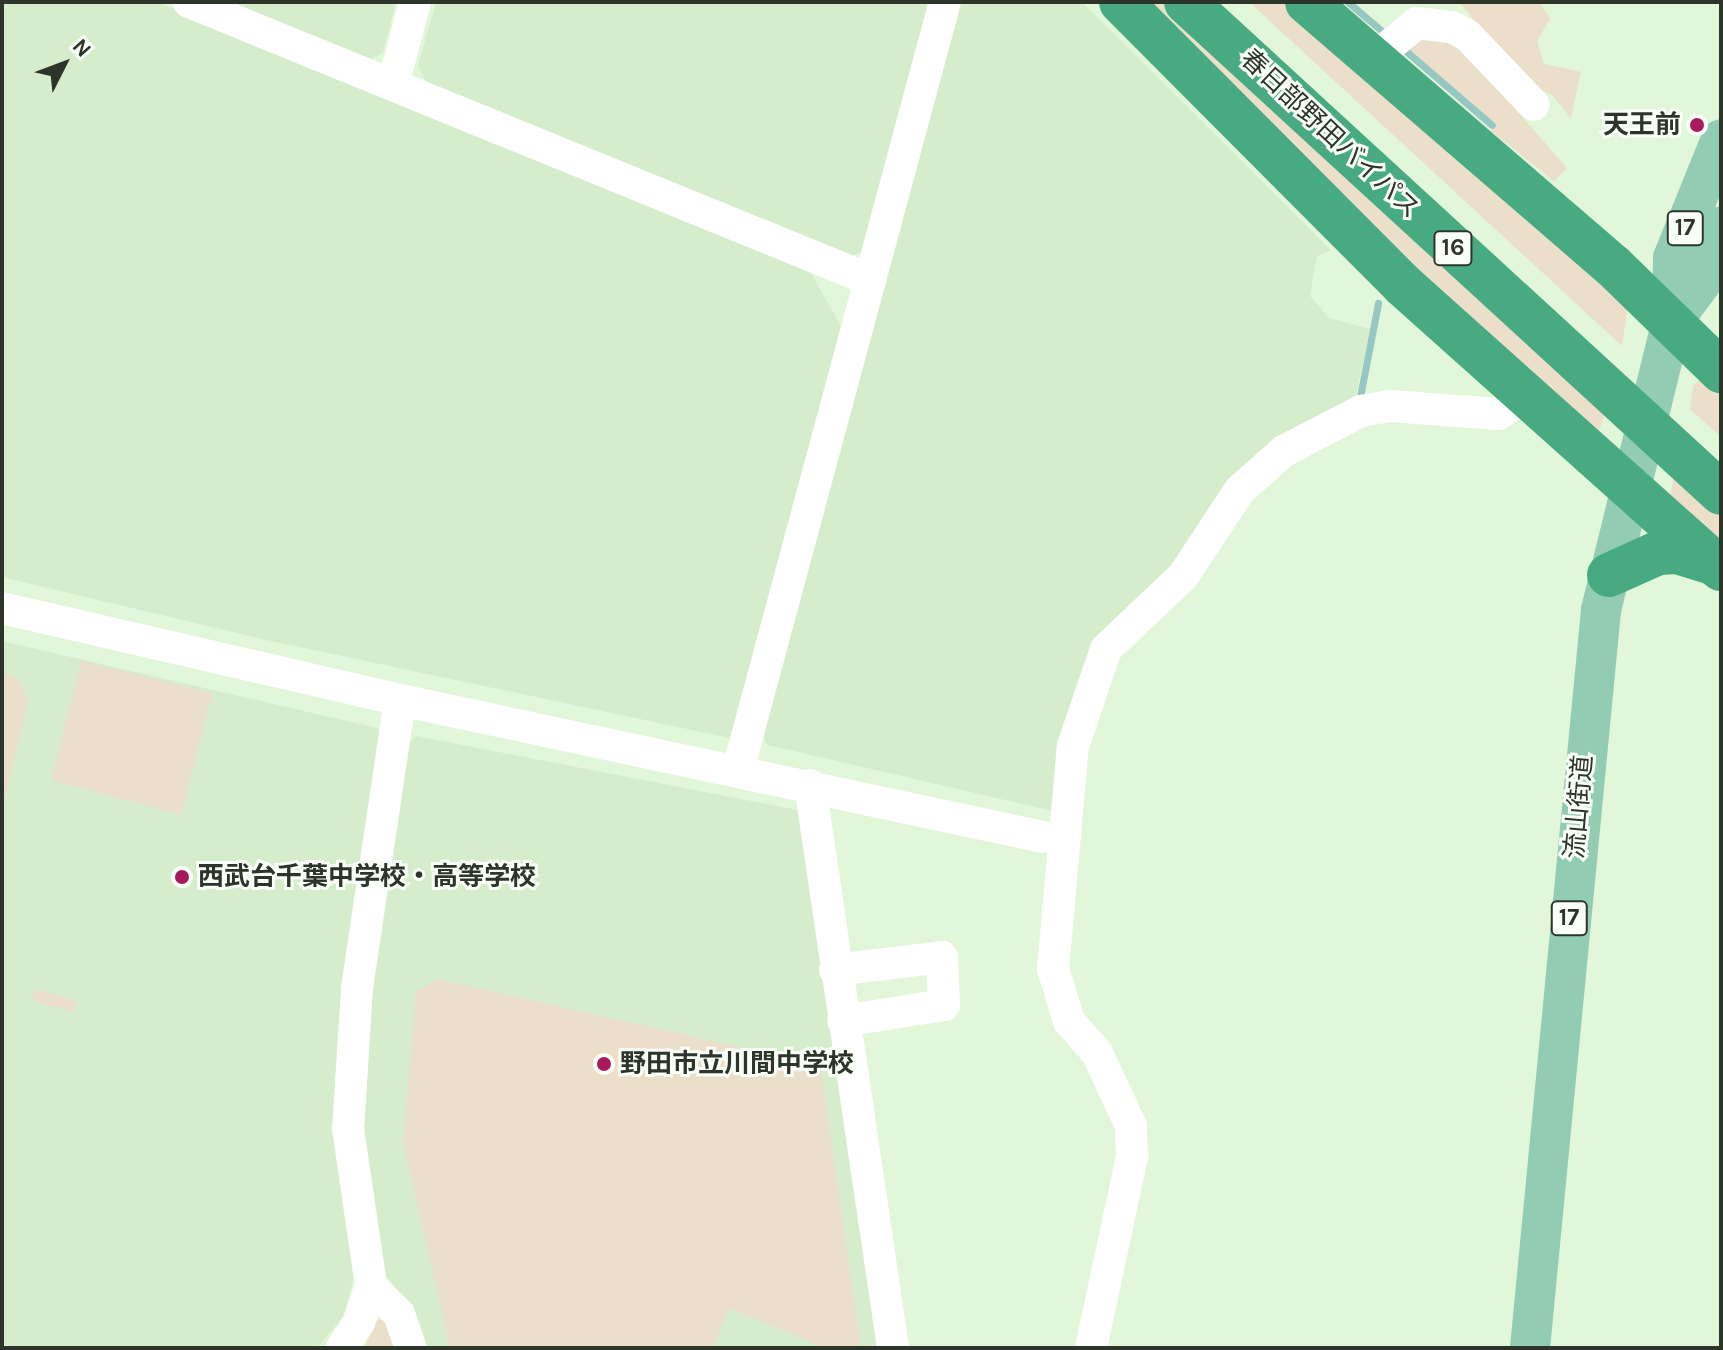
<!DOCTYPE html>
<meta charset="utf-8">
<style>
body{margin:0}
#map{position:relative;width:1723px;height:1350px;overflow:hidden;background:#e2f6d9;font-family:Karla,"Noto Sans JP",sans-serif}
div>[style]{position:absolute}
.built>*{inset:0;background:#d5edca}
.green>*{inset:0;background:#ebdfca}
.stream>*{height:7px;margin:-3.5px;padding:0 3.5px;transform-origin:3.5px;border-radius:3.5px;background:#97c7c3}
.minor>*{height:32px;margin:-16px;padding:0 16px;transform-origin:16px;border-radius:16px;background:#fff}
.major>*{height:40px;margin:-20px;padding:0 20px;transform-origin:20px;border-radius:20px;background:#91ccb3}
.highway>*{height:44px;margin:-22px;padding:0 22px;transform-origin:22px;border-radius:22px;background:#47aa80}
.dots>*{width:22px;height:22px;translate:-50% -50%;box-sizing:border-box;border:4px solid #fafef8;border-radius:50%}
span{translate:-50% -50%;white-space:nowrap;text-align:center;line-height:1.15;-webkit-text-stroke:6px #fafef8;paint-order:stroke}
.shield-label span{padding:2px 6px;background:#fafef8;border:2px solid;border-radius:6px;-webkit-text-stroke-width:0}
.shield-label{font-size:24px;color:#2d352a;font-weight:700}
.poi-label{font-size:26px;color:#2d352a;font-weight:700}
.right{translate:-100% -50%;text-align:right}
.left{translate:0 -50%;text-align:left}
.street-label{font-size:26px;color:#2d352a}
.frame{position:absolute;inset:0;border:4px solid #2d352a;pointer-events:none}
.north{position:absolute;left:24px;top:24px;width:80px;height:80px;-webkit-text-stroke:6px #fafef8;paint-order:stroke;rotate:48deg;font-size:22px;font-weight:700;line-height:32px;text-align:center;color:#2d352a}
.north::after{content:'';display:block;margin:auto;width:28px;height:36px;background:#2d352a;clip-path:polygon(50% 0,100% 100%,50% 72%,0 100%)}
</style>
<div id="map">
<div class="built">
<i style="clip-path:polygon(2px 2px,157px 2px,809px 270px,842px 328px,730px 738px,262px 639px,2px 577px)"></i>
<i style="clip-path:polygon(229px 2px,396px 2px,383px 52px,370px 60px)"></i>
<i style="clip-path:polygon(436px 2px,929px 2px,863px 251px,849px 257px,427px 83px,418px 66px)"></i>
<i style="clip-path:polygon(958px 2px,1082px 2px,1331px 250px,1317px 256px,1310px 296px,1329px 318px,1370px 329px,1355px 399px,1124px 610px,1093px 645px,1058px 743px,1053px 811px,768px 745px,759px 732px)"></i>
<i style="clip-path:polygon(2px 641px,377px 728px,382px 737px,355px 1273px,343px 1317px,317px 1348px,2px 1348px)"></i>
<i style="clip-path:polygon(416px 736px,803px 811px,883px 1348px,418px 1348px,400px 1294px,386px 1276px,364px 1133px,371px 996px,408px 743px)"></i>
</div>
<div class="green">
<i style="clip-path:polygon(1136px 2px,1167px 2px,1607px 407px,1595px 444px)"></i>
<i style="clip-path:polygon(1249px 2px,1286px 2px,1629px 300px,1622px 346px)"></i>
<i style="clip-path:polygon(1459px 2px,1540px 2px,1550px 19px,1537px 41px,1544px 64px,1581px 72px,1571px 118px,1551px 94px,1531px 86px)"></i>
<i style="clip-path:polygon(1448px 32px,1567px 168px,1554px 181px,1491px 131px,1496px 124px,1400px 43px)"></i>
<i style="clip-path:polygon(1707px 374px,1721px 388px,1721px 437px,1690px 409px,1693px 386px)"></i>
<i style="clip-path:polygon(1675px 471px,1721px 513px,1721px 552px,1670px 497px)"></i>
<i style="clip-path:polygon(81px 661px,212px 693px,181px 815px,51px 780px)"></i>
<i style="clip-path:polygon(2px 671px,19px 679px,28px 702px,2px 810px)"></i>
<i style="clip-path:polygon(437px 979px,780px 1056px,780px 1064px,821px 1069px,861px 1348px,825px 1348px,729px 1308px,713px 1348px,450px 1348px,403px 1142px,416px 991px)"></i>
<i style="clip-path:polygon(38px 990px,75px 1000px,77px 1007px,72px 1011px,35px 1002px,31px 995px)"></i>
<i style="clip-path:polygon(378px 1320px,391px 1320px,402px 1348px,364px 1348px)"></i>
</div>
<div class="stream">
<i style="left:1348px;top:2px;width:46px;rotate:40.6deg"></i>
<i style="left:1400px;top:46px;width:121px;rotate:40.7deg"></i>
<i style="left:1359px;top:402px;width:101px;rotate:-79.1deg"></i>
</div>
<div class="minor">
<i style="left:189px;top:2px;width:736px;rotate:22.18deg"></i>
<i style="left:1373px;top:59px;width:57px;rotate:-39.3deg"></i>
<i style="left:1417px;top:23px;width:35px;rotate:7deg"></i>
<i style="left:1452px;top:27px;width:18px;rotate:29deg"></i>
<i style="left:1468px;top:36px;width:95px;rotate:46.3deg"></i>
<i style="left:393px;top:85px;width:86px;rotate:-75.2deg"></i>
<i style="left:2px;top:608px;width:408px;rotate:13deg"></i>
<i style="left:400px;top:700px;width:657px;rotate:12.03deg"></i>
<i style="left:738px;top:770px;width:795px;rotate:-74.92deg"></i>
<i style="left:810px;top:785px;width:569px;rotate:81.61deg"></i>
<i style="left:835px;top:970px;width:108px;rotate:-6.9deg"></i>
<i style="left:942px;top:957px;width:48px;rotate:87.6deg"></i>
<i style="left:944px;top:1005px;width:102px;rotate:171deg"></i>
<i style="left:371px;top:1286px;width:40px;rotate:45deg"></i>
<i style="left:399px;top:1314px;width:36px;rotate:71deg"></i>
<i style="left:342px;top:1348px;width:31px;rotate:-57deg"></i>
<i style="left:359px;top:1322px;width:38px;rotate:-72deg"></i>
<i style="left:371px;top:1286px;width:159px;rotate:-98.3deg"></i>
<i style="left:348px;top:1129px;width:141px;rotate:-86.3deg"></i>
<i style="left:357px;top:988px;width:291px;rotate:-81.5deg"></i>
<i style="left:1091px;top:1348px;width:195px;rotate:-77.9deg"></i>
<i style="left:1132px;top:1157px;width:31px;rotate:-92deg"></i>
<i style="left:1131px;top:1126px;width:81px;rotate:-115deg"></i>
<i style="left:1097px;top:1053px;width:43px;rotate:-131.2deg"></i>
<i style="left:1069px;top:1021px;width:54px;rotate:-107.1deg"></i>
<i style="left:1053px;top:969px;width:224px;rotate:-84.9deg"></i>
<i style="left:1073px;top:746px;width:102px;rotate:-71.2deg"></i>
<i style="left:1106px;top:649px;width:106px;rotate:-43.5deg"></i>
<i style="left:1183px;top:576px;width:103px;rotate:-56.5deg"></i>
<i style="left:1240px;top:490px;width:59px;rotate:-41.6deg"></i>
<i style="left:1284px;top:451px;width:87px;rotate:-27.5deg"></i>
<i style="left:1361px;top:411px;width:29px;rotate:-10deg"></i>
<i style="left:1390px;top:406px;width:109px;rotate:4.2deg"></i>
<i style="left:1499px;top:414px;width:29px;rotate:-35deg"></i>
</div>
<div class="major">
<i style="left:1672px;top:322px;width:49px;rotate:-53.4deg"></i>
<i style="left:1701px;top:283px;width:60px;rotate:-70.7deg"></i>
<i style="left:1530px;top:1348px;width:741px;rotate:-84.5deg"></i>
<i style="left:1601px;top:610px;width:297px;rotate:-76.2deg"></i>
<i style="left:1672px;top:322px;width:64px;rotate:-89.1deg"></i>
<i style="left:1673px;top:258px;width:128px;rotate:-68deg"></i>
</div>
<div class="highway">
<i style="left:1121px;top:2px;width:400px;rotate:45.1deg"></i>
<i style="left:1403px;top:285px;width:426px;rotate:41.8deg"></i>
<i style="left:1186px;top:2px;width:726px;rotate:42.54deg"></i>
<i style="left:1307px;top:2px;width:404px;rotate:40.8deg"></i>
<i style="left:1613px;top:266px;width:151px;rotate:44.2deg"></i>
<i style="left:1609px;top:575px;width:54px;rotate:-24.2deg"></i>
<i style="left:1658px;top:553px;width:19px;rotate:-3deg"></i>
<i style="left:1677px;top:552px;width:38px;rotate:17deg"></i>
</div>
<div class="dots">
<i style="left:1697px;top:125px;background:#a71a5c"></i>
<i style="left:182px;top:877px;background:#a71a5c"></i>
<i style="left:604px;top:1064px;background:#a71a5c"></i>
</div>
<div class="shield-label">
<span style="left:1685px;top:228px">17</span>
<span style="left:1453px;top:248px">16</span>
<span style="left:1569px;top:918px">17</span>
</div>
<div class="poi-label">
<span class="right" style="left:1681px;top:125px">天王前</span>
<span class="left" style="left:198px;top:877px">西武台千葉中学校・高等学校</span>
<span class="left" style="left:620px;top:1064px">野田市立川間中学校</span>
</div>
<div class="street-label">
<span style="left:1330px;top:134px;rotate:43deg">春日部野田バイパス</span>
<span style="left:1579px;top:807px;rotate:-85deg">流山街道</span>
</div>
<div class="frame"></div>
<div class="north">N</div>
</div>
